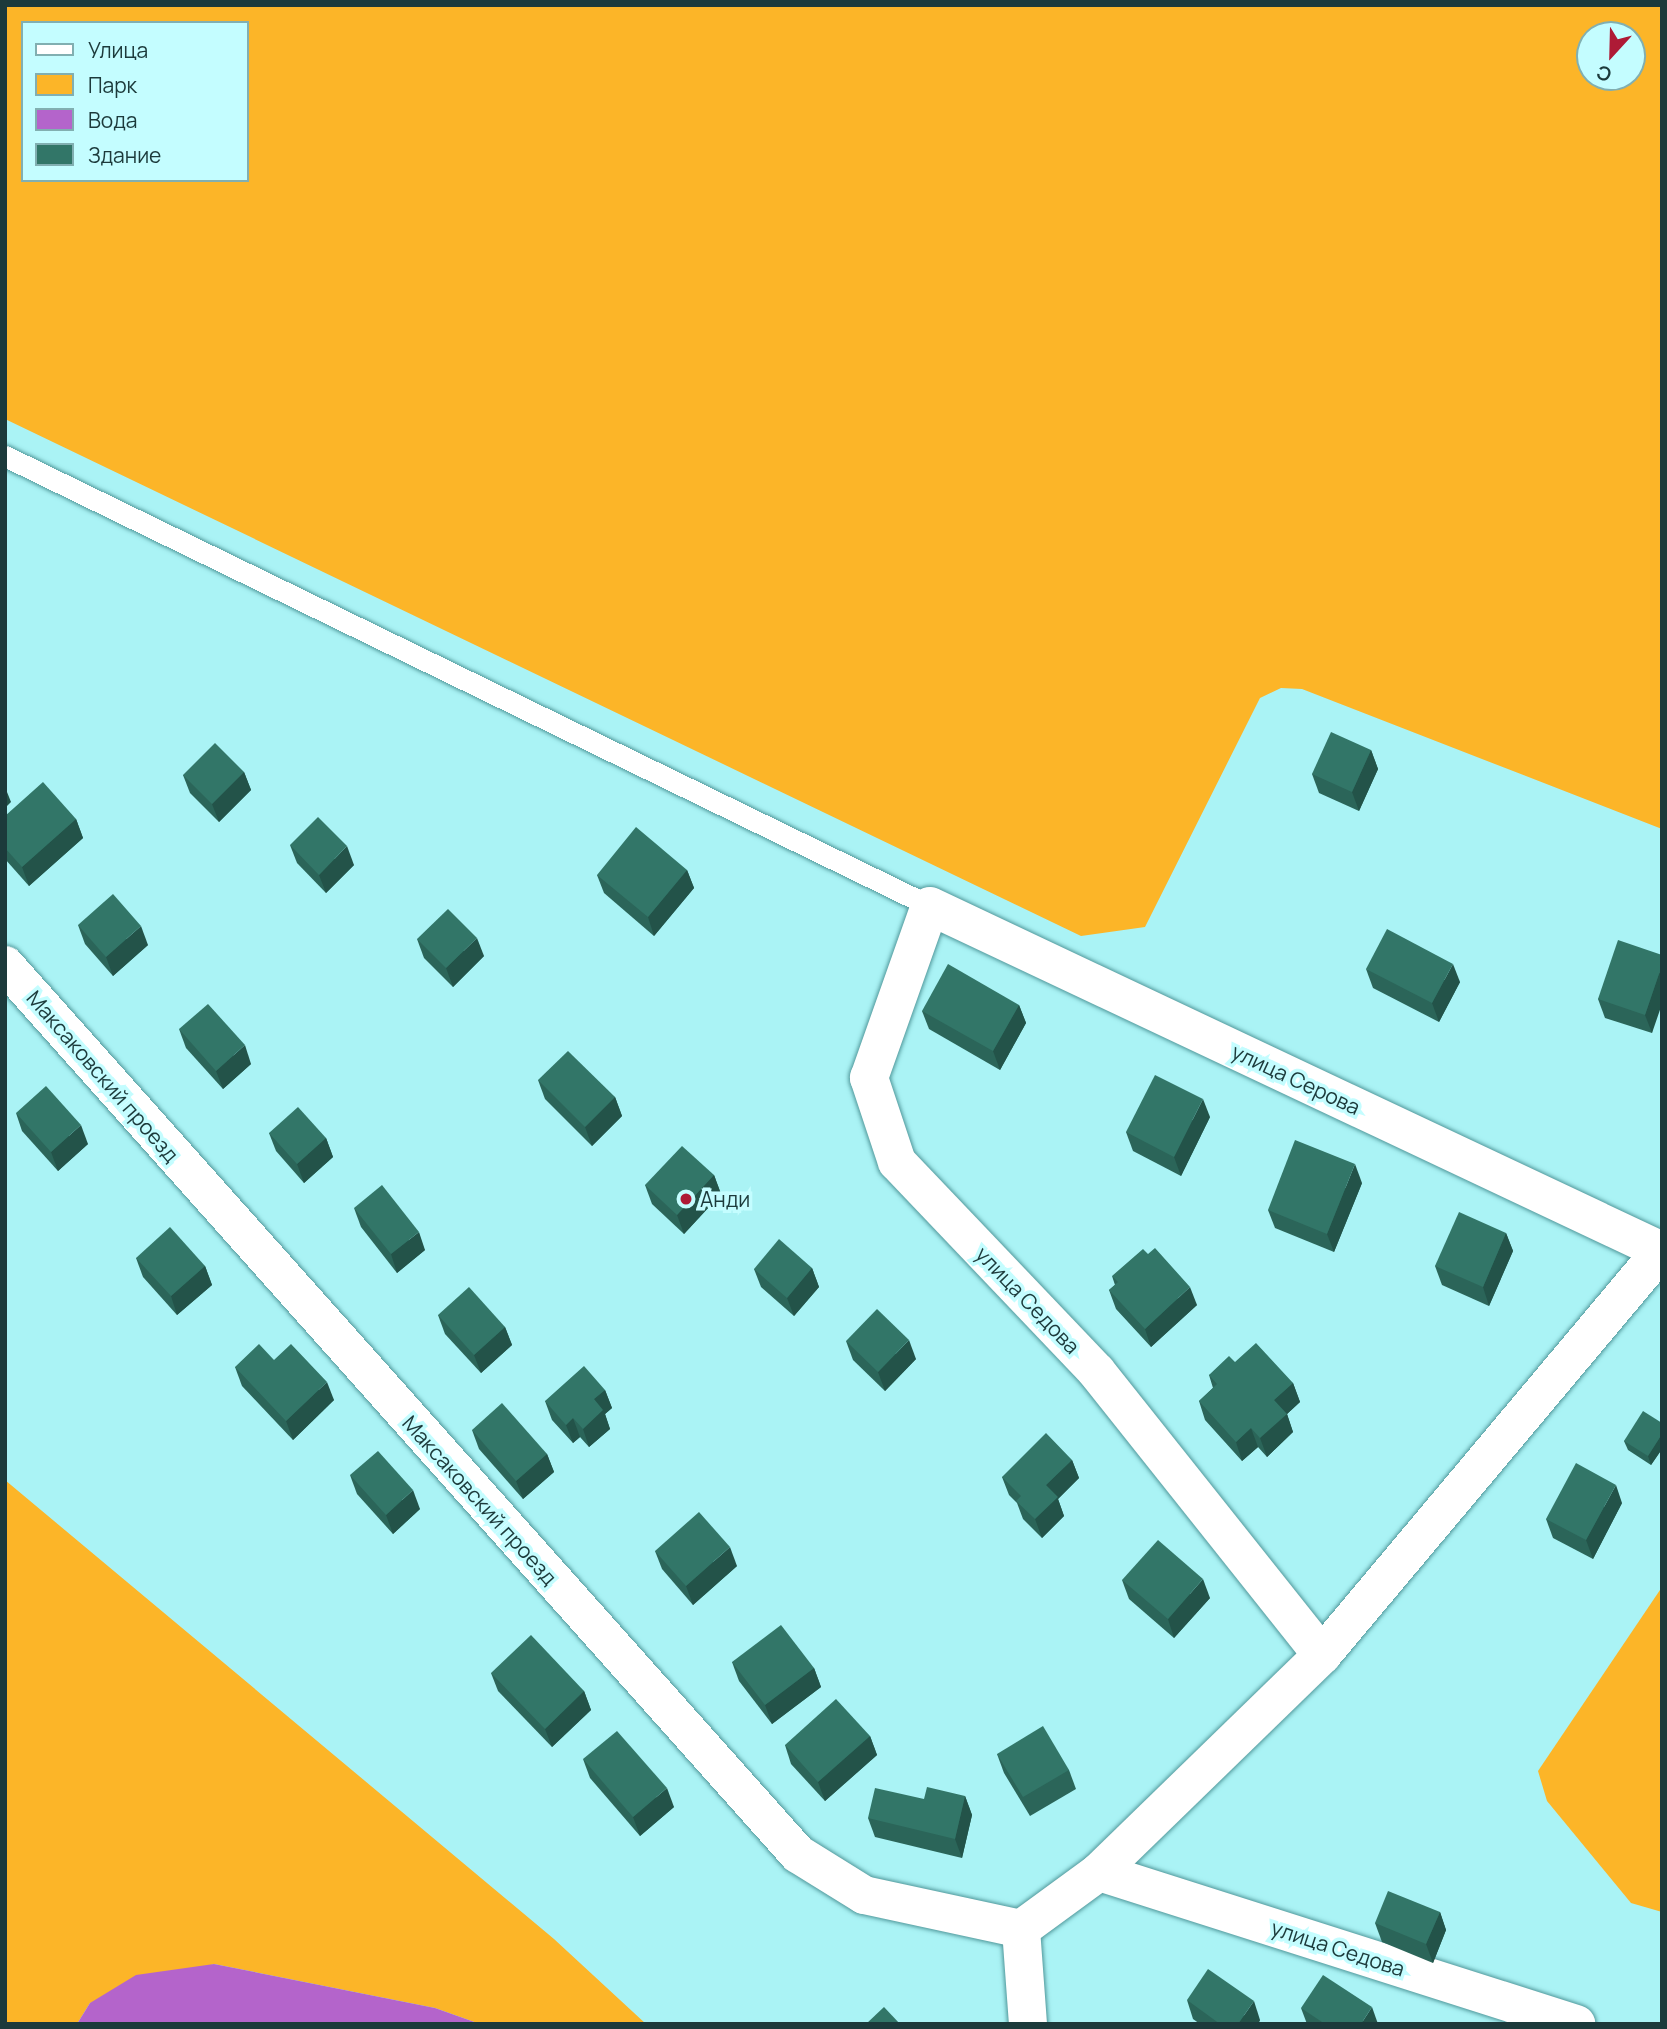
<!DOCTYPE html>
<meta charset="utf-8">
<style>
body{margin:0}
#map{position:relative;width:1667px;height:2029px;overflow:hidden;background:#aaf3f5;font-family:Manrope,sans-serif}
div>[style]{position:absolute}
.green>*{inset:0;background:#fcb528}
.water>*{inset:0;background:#b464cb}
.roads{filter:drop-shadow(0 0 2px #51989b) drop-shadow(0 0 2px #51989b)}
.lane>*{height:21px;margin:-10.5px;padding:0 10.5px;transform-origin:10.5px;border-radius:10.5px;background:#fff}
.street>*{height:38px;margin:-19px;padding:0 19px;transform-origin:19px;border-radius:19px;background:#fff}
.wall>*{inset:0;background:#2b6559}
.shaded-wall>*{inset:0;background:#235349}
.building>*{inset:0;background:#327668}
.dots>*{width:19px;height:19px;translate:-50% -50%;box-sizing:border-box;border:4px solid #c4fdff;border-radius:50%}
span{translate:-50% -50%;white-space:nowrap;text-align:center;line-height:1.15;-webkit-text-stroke:7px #c4fdff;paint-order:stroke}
.street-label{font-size:21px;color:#1c3a3b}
.poi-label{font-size:21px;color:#1c3a3b}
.left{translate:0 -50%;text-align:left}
.frame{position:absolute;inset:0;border:7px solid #1c3a3b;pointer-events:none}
.legend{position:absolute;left:21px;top:21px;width:228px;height:161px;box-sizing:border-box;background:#c4fdff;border:2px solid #81afb1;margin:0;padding:9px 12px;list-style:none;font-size:21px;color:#1c3a3b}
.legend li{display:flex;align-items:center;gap:14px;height:35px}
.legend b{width:35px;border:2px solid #81afb1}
.north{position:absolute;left:1576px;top:21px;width:70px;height:70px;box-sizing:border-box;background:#c4fdff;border:2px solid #81afb1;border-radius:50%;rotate:202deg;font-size:19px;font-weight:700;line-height:28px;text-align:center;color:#1c3a3b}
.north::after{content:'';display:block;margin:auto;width:24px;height:32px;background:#ae1a36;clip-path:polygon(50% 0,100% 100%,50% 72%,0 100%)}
</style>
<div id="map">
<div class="green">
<i style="clip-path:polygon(evenodd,5px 5px,1662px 5px,1662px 829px,1302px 689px,1281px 688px,1260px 698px,1145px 927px,1081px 936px,5px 419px,5px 5px,23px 23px,247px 23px,247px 180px,23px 180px,23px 23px,5px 5px,1632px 35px,1632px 77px,1590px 77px,1590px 35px,1632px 35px)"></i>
<i style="clip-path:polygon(5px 1480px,554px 1939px,646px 2024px,480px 2024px,435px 2008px,214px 1964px,90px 2003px,77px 2024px,5px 2024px)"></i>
<i style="clip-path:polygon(1662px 1587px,1662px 1912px,1631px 1903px,1547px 1801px,1538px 1771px)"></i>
</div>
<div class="water">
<i style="clip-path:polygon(214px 1964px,435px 2008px,480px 2024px,77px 2024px,90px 2003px,136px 1975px)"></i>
</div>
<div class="roads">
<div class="lane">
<i style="left:5px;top:456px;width:1029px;rotate:25.94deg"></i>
</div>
<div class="street">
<i style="left:5px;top:965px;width:1191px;rotate:48.27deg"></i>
<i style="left:798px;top:1854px;width:78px;rotate:31.8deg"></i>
<i style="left:864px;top:1895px;width:161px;rotate:12.2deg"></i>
<i style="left:1322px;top:1655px;width:362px;rotate:-128.5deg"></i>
<i style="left:1097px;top:1372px;width:290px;rotate:-133.6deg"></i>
<i style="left:897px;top:1162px;width:89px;rotate:-108.4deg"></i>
<i style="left:869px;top:1078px;width:182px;rotate:-70.5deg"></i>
<i style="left:930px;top:906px;width:809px;rotate:25.24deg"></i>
<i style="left:1099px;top:1872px;width:501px;rotate:17.67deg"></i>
<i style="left:1021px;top:1929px;width:97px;rotate:-36.2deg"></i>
<i style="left:1099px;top:1872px;width:311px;rotate:-44.2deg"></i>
<i style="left:1322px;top:1655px;width:527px;rotate:-50deg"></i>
<i style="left:1021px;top:1929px;width:95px;rotate:85.8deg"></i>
</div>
</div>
<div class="wall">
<i style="clip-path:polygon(1371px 750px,1378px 769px,1359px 811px,1319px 793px,1312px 774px)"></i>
<i style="clip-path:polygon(244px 772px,251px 790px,219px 822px,190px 793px,183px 775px)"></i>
<i style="clip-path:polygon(5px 816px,76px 819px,83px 838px,29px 886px,5px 859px)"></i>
<i style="clip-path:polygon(290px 845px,354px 865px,326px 893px,297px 863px)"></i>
<i style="clip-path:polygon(687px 870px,694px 888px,654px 936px,604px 893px,597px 875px)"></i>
<i style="clip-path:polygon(78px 925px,148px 945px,113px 976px,85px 944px)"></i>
<i style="clip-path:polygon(417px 939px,484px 956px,453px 987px,424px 958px)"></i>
<i style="clip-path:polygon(1662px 955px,1652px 1033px,1605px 1018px,1598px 999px)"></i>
<i style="clip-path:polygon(1366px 969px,1460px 982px,1439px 1022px,1373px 988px)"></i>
<i style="clip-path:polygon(1019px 1005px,1026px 1023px,1000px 1070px,929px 1029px,922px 1011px)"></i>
<i style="clip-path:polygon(179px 1029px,251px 1064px,223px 1089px,186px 1048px)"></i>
<i style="clip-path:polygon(538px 1080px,615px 1097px,622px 1116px,592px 1146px,545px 1099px)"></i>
<i style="clip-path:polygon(16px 1113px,88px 1144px,58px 1171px,22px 1131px)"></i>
<i style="clip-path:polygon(1210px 1117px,1181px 1176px,1133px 1151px,1126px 1132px)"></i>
<i style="clip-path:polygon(269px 1133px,326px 1138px,333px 1157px,304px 1183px,276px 1151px)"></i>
<i style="clip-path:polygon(714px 1175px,721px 1194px,684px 1234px,652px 1204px,645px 1185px)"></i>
<i style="clip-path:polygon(1362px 1183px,1334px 1252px,1275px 1228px,1268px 1210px)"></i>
<i style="clip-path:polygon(354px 1208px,425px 1250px,397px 1273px,361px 1227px)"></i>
<i style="clip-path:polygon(1506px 1233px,1513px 1251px,1489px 1306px,1442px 1285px,1435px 1266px)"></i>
<i style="clip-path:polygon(136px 1258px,205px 1266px,212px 1285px,177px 1315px,143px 1277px)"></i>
<i style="clip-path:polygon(812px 1268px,819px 1287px,794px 1316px,761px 1287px,754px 1269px)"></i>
<i style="clip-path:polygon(1112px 1276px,1197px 1305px,1151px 1347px,1116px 1309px,1109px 1290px,1115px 1285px)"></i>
<i style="clip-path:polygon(438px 1315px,505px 1327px,512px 1345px,481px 1373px,445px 1334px)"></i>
<i style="clip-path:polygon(846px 1341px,916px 1359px,885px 1391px,853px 1360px)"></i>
<i style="clip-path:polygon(274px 1360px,334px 1400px,293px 1440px,242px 1386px,235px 1367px)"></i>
<i style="clip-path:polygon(1235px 1362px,1293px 1383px,1300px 1402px,1287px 1414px,1293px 1432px,1267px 1457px,1258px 1447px,1242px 1461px,1205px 1420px,1199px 1401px,1213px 1388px,1209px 1375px)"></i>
<i style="clip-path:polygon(605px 1390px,612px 1408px,605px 1414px,610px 1429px,589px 1447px,580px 1437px,573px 1443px,552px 1420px,545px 1401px)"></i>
<i style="clip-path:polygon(1662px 1423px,1662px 1449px,1651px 1465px,1628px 1450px,1624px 1441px)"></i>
<i style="clip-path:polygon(472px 1430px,547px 1454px,554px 1472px,523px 1499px,479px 1449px)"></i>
<i style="clip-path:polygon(1072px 1460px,1079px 1478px,1058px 1499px,1064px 1516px,1042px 1538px,1023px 1519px,1017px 1503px,1009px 1495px,1002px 1477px)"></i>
<i style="clip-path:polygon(350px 1475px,420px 1509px,393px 1534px,357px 1494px)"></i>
<i style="clip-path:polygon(1622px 1503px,1593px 1559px,1553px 1538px,1546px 1519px)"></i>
<i style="clip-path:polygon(655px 1551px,737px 1566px,693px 1605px,662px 1569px)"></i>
<i style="clip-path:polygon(1122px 1580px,1210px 1598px,1174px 1638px,1129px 1599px)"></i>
<i style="clip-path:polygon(732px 1662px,814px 1668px,821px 1687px,772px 1724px,739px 1681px)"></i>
<i style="clip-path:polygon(491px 1673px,584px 1691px,591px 1710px,552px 1747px,498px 1691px)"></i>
<i style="clip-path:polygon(870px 1736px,877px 1755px,825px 1801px,791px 1764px,785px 1745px)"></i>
<i style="clip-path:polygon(997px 1754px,1069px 1770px,1076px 1789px,1030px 1816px,1004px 1773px)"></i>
<i style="clip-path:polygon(583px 1759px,674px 1807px,640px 1836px,590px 1778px)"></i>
<i style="clip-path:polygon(965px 1796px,972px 1815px,962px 1858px,875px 1837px,868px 1818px)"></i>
<i style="clip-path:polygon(1440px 1912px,1446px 1930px,1433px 1963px,1382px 1942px,1375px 1923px)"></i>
<i style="clip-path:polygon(1187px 2000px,1260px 2020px,1258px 2024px,1200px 2024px,1193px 2019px)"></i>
<i style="clip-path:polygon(1301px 2008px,1378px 2024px,1307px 2024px)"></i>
</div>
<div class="shaded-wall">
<i style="clip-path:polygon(1371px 750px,1378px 769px,1359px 811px,1352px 792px)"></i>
<i style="clip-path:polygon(244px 772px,251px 790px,219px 822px,212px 804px)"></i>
<i style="clip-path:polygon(5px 787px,11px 802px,5px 808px)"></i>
<i style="clip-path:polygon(76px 819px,83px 838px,29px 886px,22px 867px)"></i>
<i style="clip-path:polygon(347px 846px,354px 865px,326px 893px,319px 875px)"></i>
<i style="clip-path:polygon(687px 870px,694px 888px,654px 936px,648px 917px)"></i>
<i style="clip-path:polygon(141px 926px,148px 945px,113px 976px,106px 957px)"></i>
<i style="clip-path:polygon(477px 938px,484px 956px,453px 987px,446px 968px)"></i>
<i style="clip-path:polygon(1453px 964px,1460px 982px,1439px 1022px,1432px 1003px)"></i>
<i style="clip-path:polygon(1662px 965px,1662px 1004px,1652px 1033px,1645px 1015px)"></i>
<i style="clip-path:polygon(1019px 1005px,1026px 1023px,1000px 1070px,993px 1051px)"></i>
<i style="clip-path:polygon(245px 1045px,251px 1064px,223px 1089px,216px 1071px)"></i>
<i style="clip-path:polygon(615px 1097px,622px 1116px,592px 1146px,585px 1127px)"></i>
<i style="clip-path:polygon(1203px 1099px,1210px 1117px,1181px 1176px,1174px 1157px)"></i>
<i style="clip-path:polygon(81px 1125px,88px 1144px,58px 1171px,51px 1152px)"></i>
<i style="clip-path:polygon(326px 1138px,333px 1157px,304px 1183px,297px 1164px)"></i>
<i style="clip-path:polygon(1355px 1164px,1362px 1183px,1334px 1252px,1327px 1234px)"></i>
<i style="clip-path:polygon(714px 1175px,721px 1194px,684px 1234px,677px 1215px)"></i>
<i style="clip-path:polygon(419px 1232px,425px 1250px,397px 1273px,391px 1254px)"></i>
<i style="clip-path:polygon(1506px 1233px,1513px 1251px,1489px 1306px,1483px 1287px)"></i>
<i style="clip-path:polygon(205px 1266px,212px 1285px,177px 1315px,171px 1296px)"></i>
<i style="clip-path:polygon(812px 1268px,819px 1287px,794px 1316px,787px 1298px)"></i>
<i style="clip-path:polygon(1190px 1287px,1197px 1305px,1151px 1347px,1145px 1329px)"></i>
<i style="clip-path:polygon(505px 1327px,512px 1345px,481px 1373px,474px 1355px)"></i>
<i style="clip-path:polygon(909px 1340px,916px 1359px,885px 1391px,878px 1372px)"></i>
<i style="clip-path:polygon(327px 1382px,334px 1400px,293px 1440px,286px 1421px)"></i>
<i style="clip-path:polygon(1293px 1383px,1300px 1402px,1287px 1414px,1293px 1432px,1267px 1457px,1260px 1438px,1274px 1400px)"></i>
<i style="clip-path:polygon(605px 1390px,612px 1408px,605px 1414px,610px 1429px,589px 1447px,583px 1429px,594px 1399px)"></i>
<i style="clip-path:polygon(573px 1418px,580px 1437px,573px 1443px,566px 1425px)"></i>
<i style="clip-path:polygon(1251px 1428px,1258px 1447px,1242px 1461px,1236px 1442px)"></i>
<i style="clip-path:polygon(1662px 1434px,1662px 1449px,1651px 1465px,1648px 1456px)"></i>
<i style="clip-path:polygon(547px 1454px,554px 1472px,523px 1499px,516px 1481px)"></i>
<i style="clip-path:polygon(1072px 1460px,1079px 1478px,1058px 1499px,1064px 1516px,1042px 1538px,1035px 1519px,1046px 1485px)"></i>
<i style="clip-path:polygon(1616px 1485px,1622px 1503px,1593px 1559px,1586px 1540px)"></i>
<i style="clip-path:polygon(413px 1490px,420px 1509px,393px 1534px,386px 1515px)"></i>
<i style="clip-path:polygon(730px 1547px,737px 1566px,693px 1605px,686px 1586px)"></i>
<i style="clip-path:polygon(1203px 1579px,1210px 1598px,1174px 1638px,1168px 1619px)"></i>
<i style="clip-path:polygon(814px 1668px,821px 1687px,772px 1724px,765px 1705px)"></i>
<i style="clip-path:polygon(584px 1691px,591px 1710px,552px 1747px,545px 1729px)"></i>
<i style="clip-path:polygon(870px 1736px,877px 1755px,825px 1801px,818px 1782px)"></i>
<i style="clip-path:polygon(667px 1788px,674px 1807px,640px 1836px,633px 1817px)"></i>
<i style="clip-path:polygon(965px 1796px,972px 1815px,962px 1858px,955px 1839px)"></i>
<i style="clip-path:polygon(1440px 1912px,1446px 1930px,1433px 1963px,1426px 1944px)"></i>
<i style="clip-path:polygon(1254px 2001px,1260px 2020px,1258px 2024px,1238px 2024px)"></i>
<i style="clip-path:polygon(1372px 2007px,1378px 2024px,1361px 2024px)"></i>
</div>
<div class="building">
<i style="clip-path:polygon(1331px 732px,1371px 750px,1352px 792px,1312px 774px)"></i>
<i style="clip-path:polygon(215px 743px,244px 772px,212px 804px,183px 775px)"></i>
<i style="clip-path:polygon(43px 782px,76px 819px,22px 867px,5px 848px,5px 816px)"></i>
<i style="clip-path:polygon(318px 817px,347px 846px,319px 875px,290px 845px)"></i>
<i style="clip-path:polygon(636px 827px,687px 870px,648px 917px,597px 875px)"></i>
<i style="clip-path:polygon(113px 894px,141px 926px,106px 957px,78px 925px)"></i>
<i style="clip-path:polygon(448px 909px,477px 938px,446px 968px,417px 939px)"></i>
<i style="clip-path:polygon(1387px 929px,1453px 964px,1432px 1003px,1366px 969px)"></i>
<i style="clip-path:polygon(1618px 940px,1662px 955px,1662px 965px,1645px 1015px,1598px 999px)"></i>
<i style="clip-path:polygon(948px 964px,1019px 1005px,993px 1051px,922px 1011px)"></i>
<i style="clip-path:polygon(208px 1004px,245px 1045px,216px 1071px,179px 1029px)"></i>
<i style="clip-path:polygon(568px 1051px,615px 1097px,585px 1127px,538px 1080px)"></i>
<i style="clip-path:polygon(1155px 1075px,1203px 1099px,1174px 1157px,1126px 1132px)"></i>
<i style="clip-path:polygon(46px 1086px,81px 1125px,51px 1152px,16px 1113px)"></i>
<i style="clip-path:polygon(298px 1107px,326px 1138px,297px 1164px,269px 1133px)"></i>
<i style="clip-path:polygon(1295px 1140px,1355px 1164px,1327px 1234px,1268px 1210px)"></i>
<i style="clip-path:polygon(682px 1146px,714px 1175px,677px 1215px,645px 1185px)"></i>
<i style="clip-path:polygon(382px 1185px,419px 1232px,391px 1254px,354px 1208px)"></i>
<i style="clip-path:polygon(1459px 1212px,1506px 1233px,1483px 1287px,1435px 1266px)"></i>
<i style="clip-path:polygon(170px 1227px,205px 1266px,171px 1296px,136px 1258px)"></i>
<i style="clip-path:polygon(779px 1239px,812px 1268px,787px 1298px,754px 1269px)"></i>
<i style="clip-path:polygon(1155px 1248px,1190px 1287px,1145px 1329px,1109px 1290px,1118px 1282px,1112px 1276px,1143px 1249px,1148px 1254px)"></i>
<i style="clip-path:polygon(469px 1287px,505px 1327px,474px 1355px,438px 1315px)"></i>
<i style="clip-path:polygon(877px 1309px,909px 1340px,878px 1372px,846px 1341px)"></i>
<i style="clip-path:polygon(1256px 1343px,1293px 1383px,1274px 1400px,1287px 1414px,1260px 1438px,1251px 1428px,1236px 1442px,1199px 1401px,1217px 1384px,1209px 1375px,1229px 1356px,1235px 1362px)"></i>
<i style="clip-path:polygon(259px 1344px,274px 1360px,291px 1344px,327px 1382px,286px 1421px,235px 1367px)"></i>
<i style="clip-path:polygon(584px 1366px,605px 1390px,594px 1399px,603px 1410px,583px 1429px,573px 1418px,566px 1425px,545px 1401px)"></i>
<i style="clip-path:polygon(502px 1403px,547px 1454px,516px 1481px,472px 1430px)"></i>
<i style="clip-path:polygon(1643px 1411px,1662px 1423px,1662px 1434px,1648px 1456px,1624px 1441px)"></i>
<i style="clip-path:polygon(1046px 1433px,1072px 1460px,1046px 1485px,1058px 1497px,1035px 1519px,1016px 1501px,1021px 1496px,1002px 1477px)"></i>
<i style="clip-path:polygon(378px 1451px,413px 1490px,386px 1515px,350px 1475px)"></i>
<i style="clip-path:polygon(1576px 1463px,1616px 1485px,1586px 1540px,1546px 1519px)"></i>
<i style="clip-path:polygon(699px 1512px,730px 1547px,686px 1586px,655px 1551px)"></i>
<i style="clip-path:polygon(1158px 1540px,1203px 1579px,1168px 1619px,1122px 1580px)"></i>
<i style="clip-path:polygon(781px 1625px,814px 1668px,765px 1705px,732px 1662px)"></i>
<i style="clip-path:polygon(531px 1635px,584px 1691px,545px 1729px,491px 1673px)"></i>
<i style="clip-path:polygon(836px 1699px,870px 1736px,818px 1782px,785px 1745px)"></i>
<i style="clip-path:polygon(1043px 1726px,1069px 1770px,1023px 1797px,997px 1754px)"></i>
<i style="clip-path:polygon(617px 1731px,667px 1788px,633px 1817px,583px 1759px)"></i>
<i style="clip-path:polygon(927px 1787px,965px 1796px,955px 1839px,868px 1818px,875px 1788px,924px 1799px)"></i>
<i style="clip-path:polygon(1388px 1891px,1440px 1912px,1426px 1944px,1375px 1923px)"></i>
<i style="clip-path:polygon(1208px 1969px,1254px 2001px,1238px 2024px,1220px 2024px,1187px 2000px)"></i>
<i style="clip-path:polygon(1323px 1975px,1372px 2007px,1361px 2024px,1325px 2024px,1301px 2008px)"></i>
<i style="clip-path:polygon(884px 2007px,900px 2024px,866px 2024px)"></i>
</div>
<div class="dots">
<i style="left:686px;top:1199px;background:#ae1a36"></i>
</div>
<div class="street-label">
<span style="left:103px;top:1076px;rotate:49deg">Максаковский проезд</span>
<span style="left:1296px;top:1079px;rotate:25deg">улица Серова</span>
<span style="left:1028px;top:1300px;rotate:46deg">улица Седова</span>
<span style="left:480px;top:1500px;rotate:48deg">Максаковский проезд</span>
<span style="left:1338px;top:1948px;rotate:18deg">улица Седова</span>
</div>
<div class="poi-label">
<span class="left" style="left:700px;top:1199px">Анди</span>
</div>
<div class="frame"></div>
<ul class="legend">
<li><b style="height:9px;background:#fff"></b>Улица</li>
<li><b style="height:19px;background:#fcb528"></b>Парк</li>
<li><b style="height:19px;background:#b464cb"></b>Вода</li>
<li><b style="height:19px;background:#327668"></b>Здание</li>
</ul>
<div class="north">С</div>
</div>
